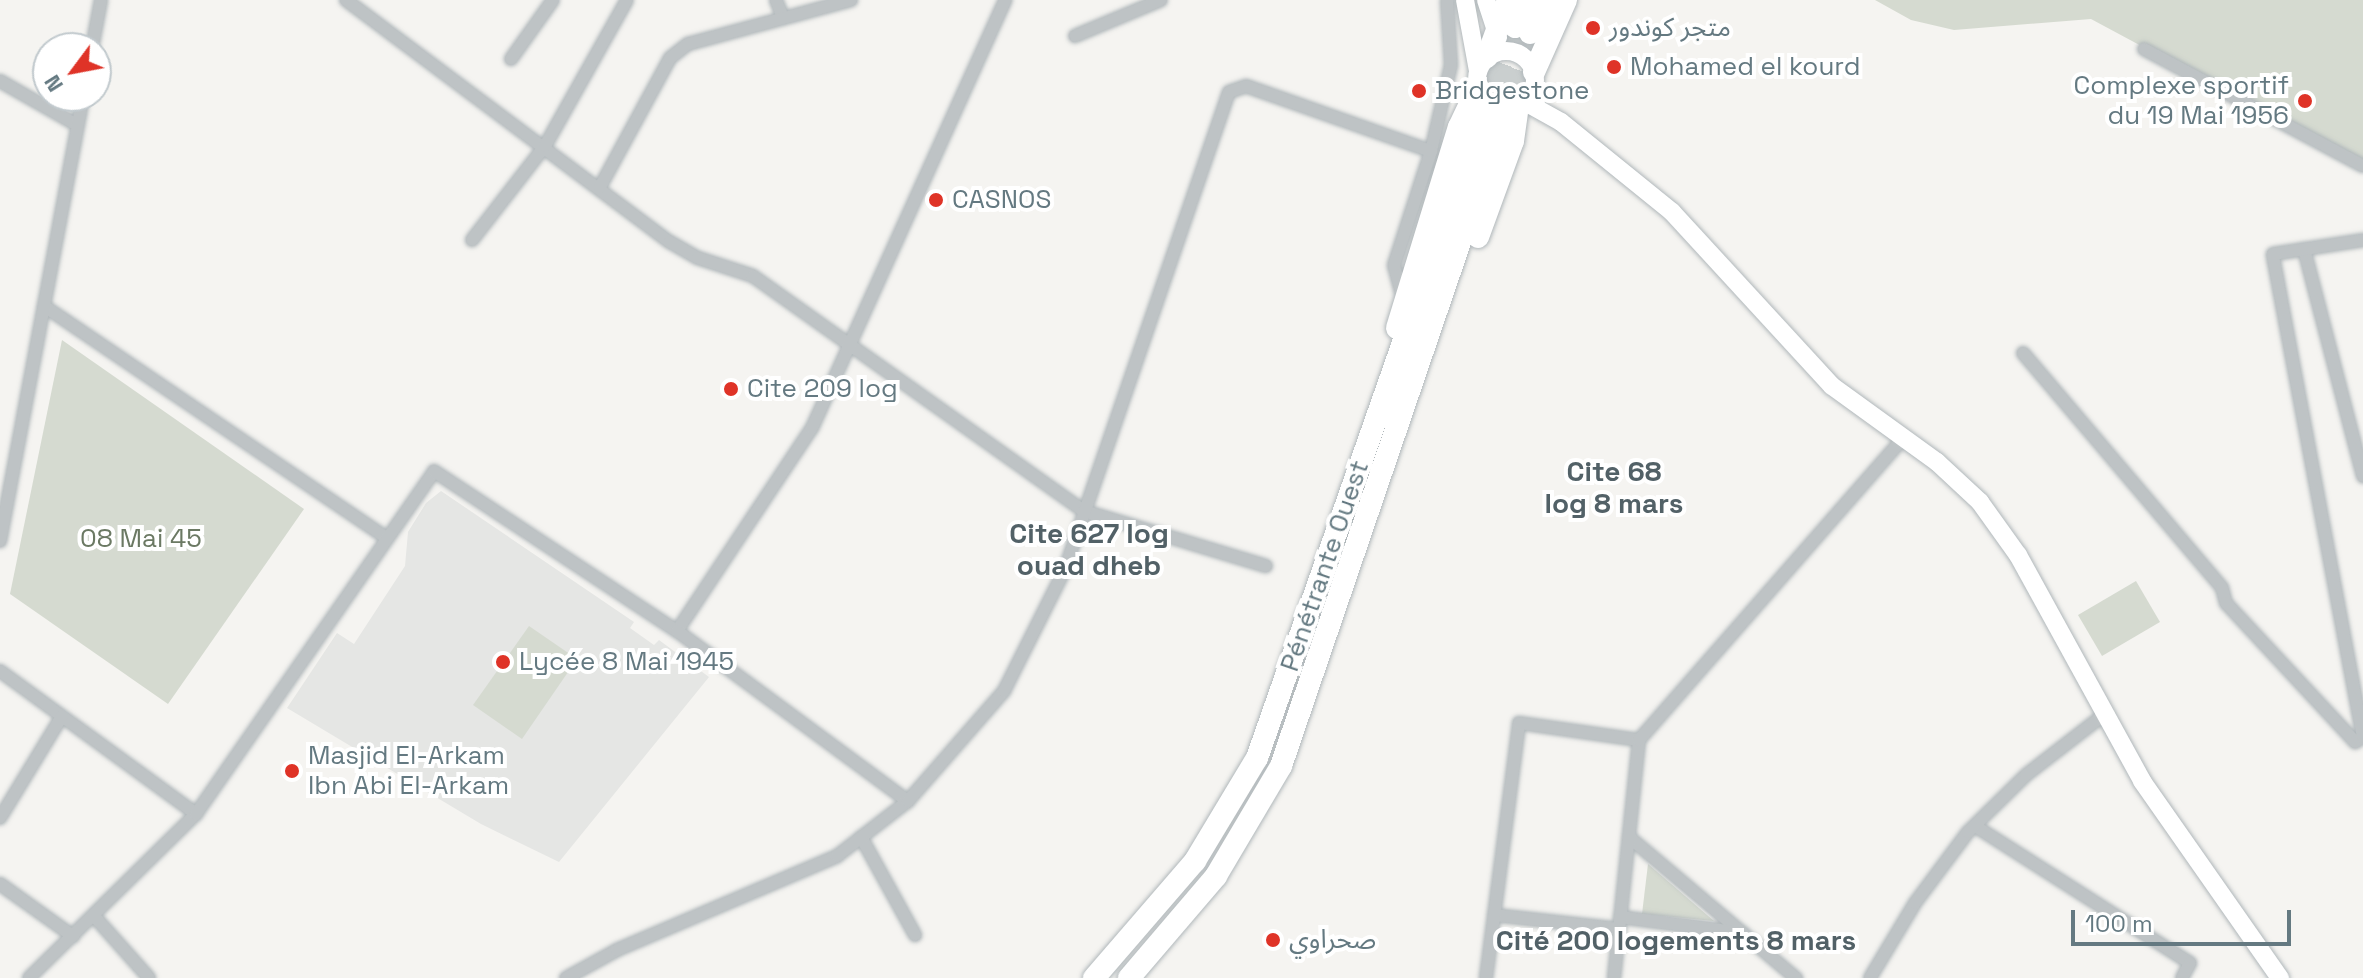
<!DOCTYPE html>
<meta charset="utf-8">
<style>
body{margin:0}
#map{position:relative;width:2363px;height:978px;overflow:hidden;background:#f5f4f1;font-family:"Space Grotesk","Noto Sans Arabic",sans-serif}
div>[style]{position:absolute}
.built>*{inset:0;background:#e5e6e4}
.green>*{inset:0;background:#d5dad0}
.trunk-tunnel>*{height:22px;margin-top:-11px;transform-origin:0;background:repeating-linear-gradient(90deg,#cacfcf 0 22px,transparent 0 33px)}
.roads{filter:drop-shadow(0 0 2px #b0b7ba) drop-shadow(0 0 2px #b0b7ba)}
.minor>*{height:12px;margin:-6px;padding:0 6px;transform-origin:6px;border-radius:6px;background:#bec3c5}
.secondary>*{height:18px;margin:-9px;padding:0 9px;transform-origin:9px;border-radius:9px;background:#fff}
.secondary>.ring{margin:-9px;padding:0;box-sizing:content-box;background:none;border:18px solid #fff;border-radius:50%}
.trunk>*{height:22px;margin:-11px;padding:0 11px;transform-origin:11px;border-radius:11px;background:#fff}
.dots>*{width:22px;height:22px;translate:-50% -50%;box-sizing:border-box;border:4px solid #fff;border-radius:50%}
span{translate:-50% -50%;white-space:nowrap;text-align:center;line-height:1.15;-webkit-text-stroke:8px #fff;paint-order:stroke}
.poi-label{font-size:26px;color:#647981}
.left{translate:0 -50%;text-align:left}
.right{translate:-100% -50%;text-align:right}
.park-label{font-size:26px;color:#6b7963}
.street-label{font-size:26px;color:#647981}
.neighbourhood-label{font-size:28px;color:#526167;font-weight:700}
.north{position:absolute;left:32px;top:32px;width:80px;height:80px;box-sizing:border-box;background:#fff;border:2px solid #c1c9cd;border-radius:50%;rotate:238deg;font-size:22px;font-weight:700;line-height:32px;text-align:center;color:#647981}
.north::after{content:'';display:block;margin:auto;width:28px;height:36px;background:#df3327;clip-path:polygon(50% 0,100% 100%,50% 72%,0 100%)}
.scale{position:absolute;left:2071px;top:910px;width:220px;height:36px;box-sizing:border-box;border:4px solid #647981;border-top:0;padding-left:10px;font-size:24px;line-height:28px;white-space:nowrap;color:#647981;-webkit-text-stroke:6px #fff;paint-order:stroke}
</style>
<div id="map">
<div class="built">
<i style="clip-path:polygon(441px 491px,634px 622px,630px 628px,654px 645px,659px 640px,709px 677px,559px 862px,481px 824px,287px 708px,337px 633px,354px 644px,405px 566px,408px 532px,426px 503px)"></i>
</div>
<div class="green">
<i style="clip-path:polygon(1875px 0,2363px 0,2363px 165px,2091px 19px,1954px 30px,1911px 20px)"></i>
<i style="clip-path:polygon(62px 340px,304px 509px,168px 704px,10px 594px)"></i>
<i style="clip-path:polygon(2136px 581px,2160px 622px,2102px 656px,2078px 615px)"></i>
<i style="clip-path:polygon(529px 626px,577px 659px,522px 739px,473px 705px)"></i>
<i style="clip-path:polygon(1648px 864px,1714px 921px,1642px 914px)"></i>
</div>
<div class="trunk-tunnel">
<i style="left:1483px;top:115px;width:94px;rotate:-70deg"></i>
<i style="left:1501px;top:122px;width:94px;rotate:-72deg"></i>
</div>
<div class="roads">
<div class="minor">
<i style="left:346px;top:0;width:404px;rotate:36.8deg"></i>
<i style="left:670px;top:242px;width:32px;rotate:30deg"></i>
<i style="left:698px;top:258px;width:58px;rotate:18.1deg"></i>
<i style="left:753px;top:276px;width:406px;rotate:35.4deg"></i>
<i style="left:1084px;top:511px;width:190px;rotate:16.8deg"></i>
<i style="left:776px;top:0;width:18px;rotate:68deg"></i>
<i style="left:1075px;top:36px;width:93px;rotate:-22.7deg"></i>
<i style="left:92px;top:48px;width:49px;rotate:-79.4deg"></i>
<i style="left:2144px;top:49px;width:248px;rotate:28.1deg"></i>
<i style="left:511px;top:59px;width:72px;rotate:-54.6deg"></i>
<i style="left:0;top:81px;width:89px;rotate:29.7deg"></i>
<i style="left:600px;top:187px;width:147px;rotate:-61.5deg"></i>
<i style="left:670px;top:58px;width:23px;rotate:-38deg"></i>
<i style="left:688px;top:44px;width:169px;rotate:-15.1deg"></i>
<i style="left:472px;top:240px;width:119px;rotate:-52.2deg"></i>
<i style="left:545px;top:146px;width:167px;rotate:-60.7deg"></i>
<i style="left:2304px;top:249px;width:235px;rotate:75.4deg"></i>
<i style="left:1403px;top:299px;width:35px;rotate:-105deg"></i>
<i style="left:1394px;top:265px;width:120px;rotate:-72deg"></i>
<i style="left:1431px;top:151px;width:88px;rotate:-76.9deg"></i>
<i style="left:1451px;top:65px;width:65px;rotate:-93.5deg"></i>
<i style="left:44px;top:306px;width:412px;rotate:34.1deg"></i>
<i style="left:2023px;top:353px;width:308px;rotate:49.7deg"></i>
<i style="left:2222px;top:588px;width:16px;rotate:75deg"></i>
<i style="left:2226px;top:603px;width:190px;rotate:47.1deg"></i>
<i style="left:2355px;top:742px;width:9px;rotate:-32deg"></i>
<i style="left:0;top:541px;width:453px;rotate:-79.4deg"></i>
<i style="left:677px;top:631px;width:244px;rotate:-56.4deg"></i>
<i style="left:812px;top:428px;width:470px;rotate:-65.7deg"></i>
<i style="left:0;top:671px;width:243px;rotate:36.1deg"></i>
<i style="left:2363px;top:737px;width:491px;rotate:-100.6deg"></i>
<i style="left:2273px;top:254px;width:91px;rotate:-8.8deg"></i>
<i style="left:0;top:818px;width:119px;rotate:-58.7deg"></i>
<i style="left:1975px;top:826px;width:255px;rotate:32.5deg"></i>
<i style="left:2190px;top:963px;width:17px;rotate:118deg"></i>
<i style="left:861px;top:837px;width:112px;rotate:61.1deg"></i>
<i style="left:1629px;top:837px;width:219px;rotate:40.2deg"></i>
<i style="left:0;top:884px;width:90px;rotate:35.5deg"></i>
<i style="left:1494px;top:915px;width:126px;rotate:6.4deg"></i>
<i style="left:94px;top:916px;width:83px;rotate:48.4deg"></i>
<i style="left:1620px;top:917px;width:124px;rotate:7.4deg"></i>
<i style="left:29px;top:978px;width:234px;rotate:-44.5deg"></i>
<i style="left:196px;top:814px;width:417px;rotate:-55.2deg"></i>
<i style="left:434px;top:471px;width:291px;rotate:33.4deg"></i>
<i style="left:677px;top:631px;width:287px;rotate:36.4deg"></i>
<i style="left:566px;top:978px;width:58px;rotate:-28.8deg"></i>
<i style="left:617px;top:950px;width:239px;rotate:-23.1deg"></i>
<i style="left:837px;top:856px;width:90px;rotate:-37.8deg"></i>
<i style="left:908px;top:801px;width:146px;rotate:-48.9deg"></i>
<i style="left:1004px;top:691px;width:136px;rotate:-63.4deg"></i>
<i style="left:1065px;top:569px;width:504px;rotate:-71.03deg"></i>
<i style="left:1229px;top:92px;width:18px;rotate:-19deg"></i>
<i style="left:1246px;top:86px;width:196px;rotate:19.4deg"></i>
<i style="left:1486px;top:978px;width:257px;rotate:-82.6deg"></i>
<i style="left:1519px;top:723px;width:121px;rotate:8.1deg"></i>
<i style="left:1614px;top:978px;width:239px;rotate:-84deg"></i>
<i style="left:1639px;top:740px;width:401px;rotate:-48.8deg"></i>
<i style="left:1870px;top:978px;width:87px;rotate:-59deg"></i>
<i style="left:1915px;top:903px;width:89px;rotate:-53.3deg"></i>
<i style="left:1968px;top:832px;width:81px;rotate:-44.5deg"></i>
<i style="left:2026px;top:775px;width:100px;rotate:-37.7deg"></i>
</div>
<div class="secondary">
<i style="left:1465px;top:0;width:72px;rotate:79.6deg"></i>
<i style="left:1486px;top:0;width:39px;rotate:72deg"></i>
<i class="ring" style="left:1477px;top:51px;width:40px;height:40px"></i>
<i style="left:1525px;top:102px;width:41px;rotate:29.1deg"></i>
<i style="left:1561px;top:122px;width:143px;rotate:39deg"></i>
<i style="left:1672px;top:212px;width:236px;rotate:47.4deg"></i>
<i style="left:1832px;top:386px;width:130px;rotate:35.9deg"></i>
<i style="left:1937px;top:462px;width:59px;rotate:42.9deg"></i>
<i style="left:1980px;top:502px;width:65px;rotate:54.4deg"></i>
<i style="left:2018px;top:555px;width:258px;rotate:61.2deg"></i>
<i style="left:2142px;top:781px;width:241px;rotate:55deg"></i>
</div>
<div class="trunk">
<i style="left:1515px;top:27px;width:29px;rotate:-68deg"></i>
<i style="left:1530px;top:33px;width:36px;rotate:-66deg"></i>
<i style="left:1487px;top:57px;width:61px;rotate:-69.8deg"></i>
<i style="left:1534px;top:72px;width:79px;rotate:-66deg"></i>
<i style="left:1478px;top:237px;width:102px;rotate:-70deg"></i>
<i style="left:1513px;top:141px;width:34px;rotate:-82deg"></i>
<i style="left:1397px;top:328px;width:210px;rotate:-72.9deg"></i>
<i style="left:1459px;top:127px;width:44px;rotate:-64.6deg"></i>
<i style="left:1094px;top:978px;width:155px;rotate:-49.2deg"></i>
<i style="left:1195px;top:861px;width:120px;rotate:-59deg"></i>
<i style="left:1257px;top:758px;width:682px;rotate:-70.63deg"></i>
<i style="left:1129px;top:978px;width:134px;rotate:-49.5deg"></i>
<i style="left:1216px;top:876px;width:128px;rotate:-59.4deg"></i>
<i style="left:1281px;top:766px;width:681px;rotate:-71.14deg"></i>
</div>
</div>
<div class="dots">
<i style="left:1593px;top:28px;background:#df3327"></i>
<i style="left:1614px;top:67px;background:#df3327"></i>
<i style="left:1419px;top:91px;background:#df3327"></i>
<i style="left:2305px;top:101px;background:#df3327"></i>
<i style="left:936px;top:200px;background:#df3327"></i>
<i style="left:731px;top:389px;background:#df3327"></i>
<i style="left:503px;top:662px;background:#df3327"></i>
<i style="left:292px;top:771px;background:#df3327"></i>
<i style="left:1273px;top:940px;background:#df3327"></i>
</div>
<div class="poi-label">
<span class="left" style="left:1609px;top:28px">متجر كوندور</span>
<span class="left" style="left:1630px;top:67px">Mohamed el kourd</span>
<span class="right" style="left:2289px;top:101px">Complexe sportif<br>du 19 Mai 1956</span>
<span class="left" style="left:1435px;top:91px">Bridgestone</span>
<span class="left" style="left:952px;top:200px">CASNOS</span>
<span class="left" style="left:747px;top:389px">Cite 209 log</span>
<span class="left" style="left:519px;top:662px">Lycée 8 Mai 1945</span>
<span class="left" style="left:308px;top:771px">Masjid El-Arkam<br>Ibn Abi El-Arkam</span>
<span class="left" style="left:1289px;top:940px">صحراوي</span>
</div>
<div class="park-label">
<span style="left:141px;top:539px">08 Mai 45</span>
</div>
<div class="street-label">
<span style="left:1325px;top:566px;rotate:-71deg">Pénétrante Ouest</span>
</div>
<div class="neighbourhood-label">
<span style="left:1614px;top:487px">Cite 68<br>log 8 mars</span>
<span style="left:1089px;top:549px">Cite 627 log<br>ouad dheb</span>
<span style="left:1676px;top:940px">Cité 200 logements 8 mars</span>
</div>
<div class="north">N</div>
<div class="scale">100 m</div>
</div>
